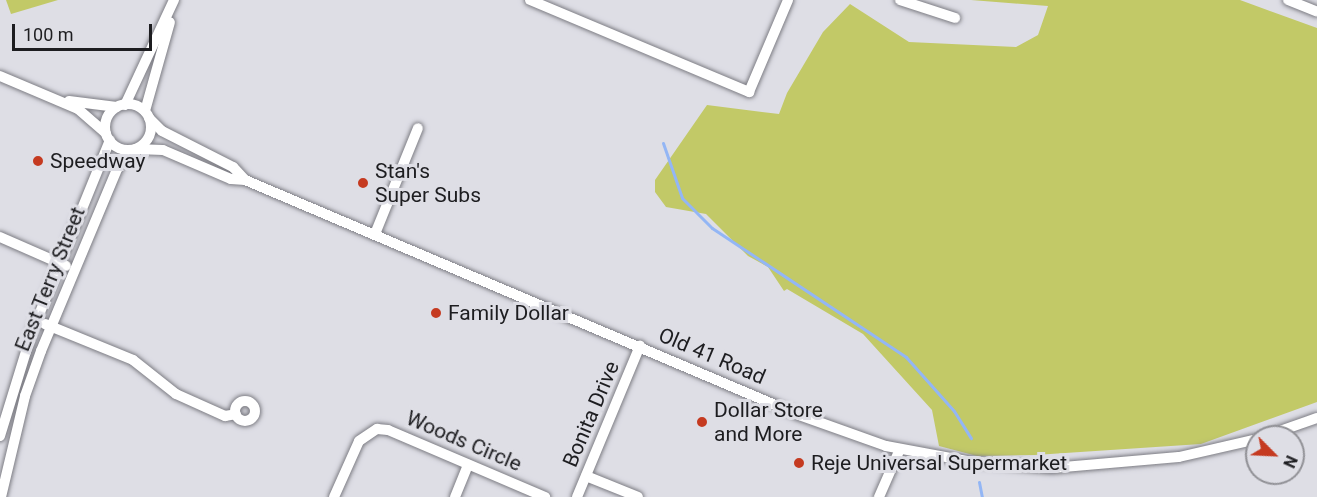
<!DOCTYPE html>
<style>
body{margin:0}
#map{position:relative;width:1317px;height:497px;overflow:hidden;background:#dedee5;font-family:Roboto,sans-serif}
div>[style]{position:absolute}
.green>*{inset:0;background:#c2c967}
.stream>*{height:3px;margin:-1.5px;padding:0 1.5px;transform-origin:1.5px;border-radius:1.5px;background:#93b6f5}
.roads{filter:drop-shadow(0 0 2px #7d7d84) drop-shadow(0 0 2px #7d7d84)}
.minor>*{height:10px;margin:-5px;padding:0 5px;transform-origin:5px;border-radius:5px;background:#fff}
.minor>.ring{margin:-5px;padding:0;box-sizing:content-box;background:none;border:10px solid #fff;border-radius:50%}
.dots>*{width:16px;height:16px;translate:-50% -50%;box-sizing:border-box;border:3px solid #dedee5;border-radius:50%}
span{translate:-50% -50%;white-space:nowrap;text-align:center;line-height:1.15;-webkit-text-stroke:6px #dedee5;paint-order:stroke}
.poi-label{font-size:21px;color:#1d1d20}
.left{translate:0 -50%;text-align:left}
.street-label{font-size:21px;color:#1d1d20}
.north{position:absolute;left:1245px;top:425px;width:60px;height:60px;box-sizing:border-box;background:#dedee5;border:2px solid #919196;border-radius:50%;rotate:114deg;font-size:16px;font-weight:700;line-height:24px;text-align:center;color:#1d1d20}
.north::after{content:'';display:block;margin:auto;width:21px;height:27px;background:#c53a20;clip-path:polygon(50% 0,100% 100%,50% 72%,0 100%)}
.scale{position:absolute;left:12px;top:24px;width:140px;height:27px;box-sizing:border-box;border:3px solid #1d1d20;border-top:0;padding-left:8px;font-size:18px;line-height:21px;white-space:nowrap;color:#1d1d20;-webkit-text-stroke:4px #dedee5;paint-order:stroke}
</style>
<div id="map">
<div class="green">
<i style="clip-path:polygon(6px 0,58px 0,11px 14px)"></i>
<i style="clip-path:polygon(971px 0,1240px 0,1317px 28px,1317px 402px,1201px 444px,1035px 455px,977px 456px,939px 446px,932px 410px,863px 334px,787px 289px,784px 291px,768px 267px,748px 256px,706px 214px,666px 207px,655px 192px,655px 180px,707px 105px,779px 114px,787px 93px,823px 32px,850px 4px,909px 42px,1016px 47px,1038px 35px,1048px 6px)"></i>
</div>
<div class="stream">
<i style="left:663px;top:143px;width:58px;rotate:70.9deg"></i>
<i style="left:682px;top:198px;width:42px;rotate:45deg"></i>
<i style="left:712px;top:228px;width:233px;rotate:33.6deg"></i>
<i style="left:906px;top:357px;width:72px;rotate:48.4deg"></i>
<i style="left:954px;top:411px;width:32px;rotate:58deg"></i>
<i style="left:979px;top:482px;width:15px;rotate:79deg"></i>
</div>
<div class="roads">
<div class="minor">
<i style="left:530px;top:0;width:238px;rotate:22.8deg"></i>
<i style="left:749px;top:92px;width:100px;rotate:-67deg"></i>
<i style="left:900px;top:0;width:58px;rotate:18.1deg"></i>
<i style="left:1288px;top:0;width:31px;rotate:22deg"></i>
<i style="left:0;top:76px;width:85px;rotate:22.9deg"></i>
<i style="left:78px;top:109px;width:37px;rotate:41deg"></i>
<i style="left:69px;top:101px;width:48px;rotate:7.1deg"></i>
<i class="ring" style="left:105px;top:104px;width:36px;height:36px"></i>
<i style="left:125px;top:105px;width:116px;rotate:-65deg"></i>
<i style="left:145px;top:111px;width:92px;rotate:-74.3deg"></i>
<i style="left:149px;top:118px;width:18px;rotate:45deg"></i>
<i style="left:162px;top:131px;width:80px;rotate:26.9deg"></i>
<i style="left:233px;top:167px;width:18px;rotate:47deg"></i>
<i style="left:136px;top:149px;width:27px;rotate:2deg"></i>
<i style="left:163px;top:150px;width:74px;rotate:23.1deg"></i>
<i style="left:231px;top:179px;width:14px;rotate:4deg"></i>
<i style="left:245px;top:180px;width:602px;rotate:22.99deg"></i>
<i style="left:799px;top:415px;width:92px;rotate:19.6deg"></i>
<i style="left:886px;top:446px;width:82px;rotate:10.5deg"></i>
<i style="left:967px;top:461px;width:85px;rotate:4.7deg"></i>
<i style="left:1052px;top:468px;width:127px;rotate:-5deg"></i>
<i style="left:1179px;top:457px;width:80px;rotate:-13deg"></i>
<i style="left:375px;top:234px;width:114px;rotate:-67.9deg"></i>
<i style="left:0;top:237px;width:72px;rotate:23.7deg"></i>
<i style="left:45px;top:324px;width:95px;rotate:22.2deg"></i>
<i style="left:133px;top:360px;width:55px;rotate:38.3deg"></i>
<i style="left:176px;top:394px;width:54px;rotate:24.2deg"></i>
<i style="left:225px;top:416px;width:11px;rotate:-10deg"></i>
<i class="ring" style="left:235px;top:401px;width:10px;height:10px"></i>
<i style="left:0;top:436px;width:109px;rotate:-72.9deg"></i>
<i style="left:32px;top:332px;width:207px;rotate:-67.9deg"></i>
<i style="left:1263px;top:437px;width:57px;rotate:-19.4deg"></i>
<i style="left:586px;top:476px;width:56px;rotate:22deg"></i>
<i style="left:1px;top:497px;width:104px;rotate:-76.6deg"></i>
<i style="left:25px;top:396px;width:48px;rotate:-70.4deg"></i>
<i style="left:41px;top:351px;width:197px;rotate:-67.3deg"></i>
<i style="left:117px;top:169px;width:22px;rotate:-58deg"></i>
<i style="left:334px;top:497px;width:61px;rotate:-65.9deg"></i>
<i style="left:359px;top:441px;width:22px;rotate:-34deg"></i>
<i style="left:377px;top:429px;width:11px;rotate:5deg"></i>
<i style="left:388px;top:430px;width:171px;rotate:23.1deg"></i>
<i style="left:455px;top:497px;width:35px;rotate:-68deg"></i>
<i style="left:577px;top:497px;width:164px;rotate:-67.4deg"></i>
<i style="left:879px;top:497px;width:52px;rotate:-66.4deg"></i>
</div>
</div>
<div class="dots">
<i style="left:38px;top:161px;background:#c53a20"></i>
<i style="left:363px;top:183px;background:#c53a20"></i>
<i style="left:436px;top:313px;background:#c53a20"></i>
<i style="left:702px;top:422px;background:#c53a20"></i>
<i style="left:799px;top:463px;background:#c53a20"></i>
</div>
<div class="poi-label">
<span class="left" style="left:50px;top:161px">Speedway</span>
<span class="left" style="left:375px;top:183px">Stan's<br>Super Subs</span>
<span class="left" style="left:448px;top:313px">Family Dollar</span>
<span class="left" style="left:714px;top:422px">Dollar Store<br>and More</span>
<span class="left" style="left:811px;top:463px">Reje Universal Supermarket</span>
</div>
<div class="street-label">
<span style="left:50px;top:279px;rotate:-68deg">East Terry Street</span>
<span style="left:712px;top:356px;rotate:23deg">Old 41 Road</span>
<span style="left:591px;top:414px;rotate:-67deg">Bonita Drive</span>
<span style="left:464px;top:441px;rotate:23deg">Woods Circle</span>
</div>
<div class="north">N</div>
<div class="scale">100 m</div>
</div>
